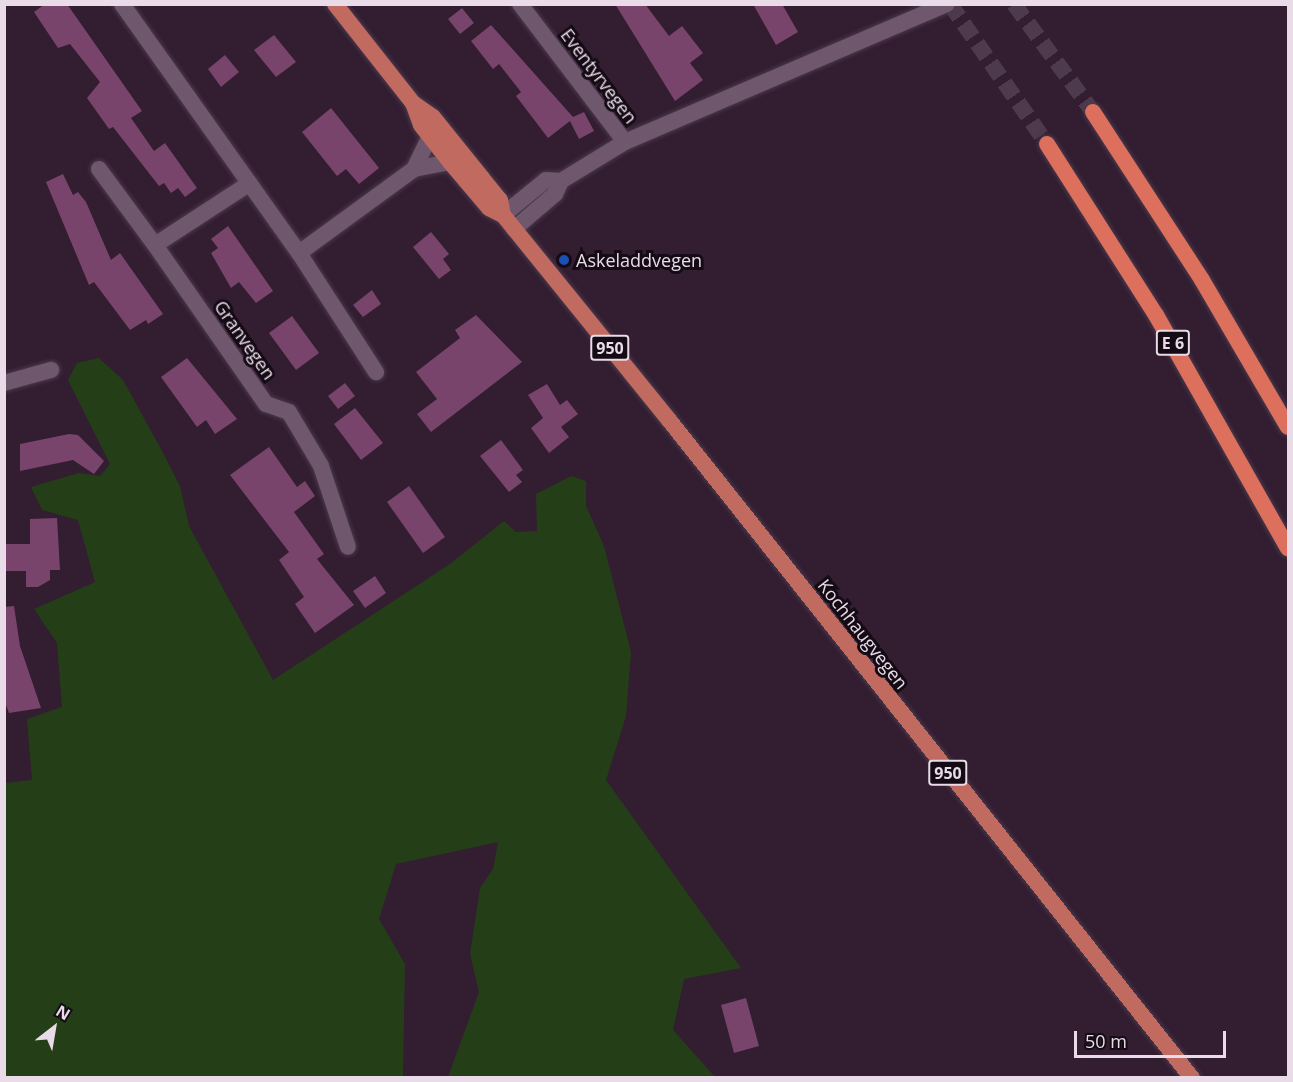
<!DOCTYPE html>
<style>
body{margin:0}
#map{position:relative;width:1293px;height:1082px;overflow:hidden;background:#321d31;font-family:"Open Sans",sans-serif}
div>[style]{position:absolute}
.green>*{inset:0;background:#243f18}
.building>*{inset:0;background:#78446b}
.trunk-tunnel>*{height:16px;margin-top:-8px;transform-origin:0;background:repeating-linear-gradient(90deg,#4d3a4c 0 16px,transparent 0 24px)}
.roads{filter:drop-shadow(0 0 2px #4b394b) drop-shadow(0 0 2px #4b394b)}
.minor>*{height:16px;margin:-8px;padding:0 8px;transform-origin:8px;border-radius:8px;background:#6f576e}
.primary>*{height:16px;margin:-8px;padding:0 8px;transform-origin:8px;border-radius:8px;background:#c16a60}
.trunk>*{height:16px;margin:-8px;padding:0 8px;transform-origin:8px;border-radius:8px;background:#dc705c}
.dots>*{width:16px;height:16px;translate:-50% -50%;box-sizing:border-box;border:3px solid #140b14;border-radius:50%}
span{translate:-50% -50%;white-space:nowrap;text-align:center;line-height:1.15;-webkit-text-stroke:6px #140b14;paint-order:stroke}
.shield-label span{padding:2px 4px;background:#140b14;border:2px solid;border-radius:4px;-webkit-text-stroke-width:0}
.shield-label{font-size:16px;color:#e9dbe8;font-weight:700}
.street-label{font-size:18px;color:#e9dbe8}
.poi-label{font-size:18px;color:#e9dbe8}
.left{translate:0 -50%;text-align:left}
.frame{position:absolute;inset:0;border:6px solid #e9dbe8;pointer-events:none}
.north{position:absolute;left:24px;top:998px;width:60px;height:60px;-webkit-text-stroke:4px #140b14;paint-order:stroke;rotate:31deg;font-size:16px;font-weight:700;line-height:24px;text-align:center;color:#e9dbe8}
.north::after{content:'';display:block;margin:auto;width:21px;height:27px;background:#e9dbe8;clip-path:polygon(50% 0,100% 100%,50% 72%,0 100%)}
.scale{position:absolute;left:1074px;top:1031px;width:152px;height:27px;box-sizing:border-box;border:3px solid #e9dbe8;border-top:0;padding-left:8px;font-size:18px;line-height:21px;white-space:nowrap;color:#e9dbe8;-webkit-text-stroke:4px #140b14;paint-order:stroke}
</style>
<div id="map">
<div class="green">
<i style="clip-path:polygon(99px 358px,123px 380px,162px 451px,180px 486px,189px 526px,273px 680px,450px 564px,504px 521px,516px 532px,537px 531px,536px 494px,571px 476px,586px 481px,586px 506px,604px 546px,631px 652px,626px 716px,606px 780px,741px 968px,684px 979px,673px 1030px,715px 1077px,448px 1077px,479px 992px,470px 954px,480px 888px,493px 869px,498px 842px,396px 864px,379px 919px,405px 964px,403px 1077px,6px 1077px,5px 783px,32px 780px,27px 719px,62px 707px,57px 643px,34px 609px,95px 582px,78px 520px,42px 510px,31px 487px,79px 473px,100px 476px,110px 464px,68px 380px,77px 363px)"></i>
</div>
<div class="building">
<i style="clip-path:polygon(45px 4px,67px 4px,142px 111px,131px 118px,154px 151px,165px 143px,197px 188px,185px 197px,178px 188px,171px 193px,164px 183px,159px 186px,113px 127px,109px 129px,87px 98px,100px 82px,70px 44px,58px 48px,34px 12px)"></i>
<i style="clip-path:polygon(615px 4px,645px 4px,669px 36px,682px 26px,703px 53px,690px 63px,703px 80px,675px 101px)"></i>
<i style="clip-path:polygon(753px 4px,782px 4px,798px 32px,776px 45px)"></i>
<i style="clip-path:polygon(462px 8px,474px 23px,460px 34px,448px 19px)"></i>
<i style="clip-path:polygon(491px 25px,573px 117px,584px 112px,594px 131px,579px 139px,570px 121px,548px 138px,516px 96px,521px 92px,499px 64px,493px 69px,471px 41px)"></i>
<i style="clip-path:polygon(274px 35px,296px 62px,276px 77px,254px 50px)"></i>
<i style="clip-path:polygon(225px 55px,239px 72px,221px 87px,208px 69px)"></i>
<i style="clip-path:polygon(331px 108px,379px 168px,359px 184px,346px 169px,337px 176px,302px 132px)"></i>
<i style="clip-path:polygon(63px 174px,73px 195px,78px 192px,86px 202px,111px 260px,120px 253px,163px 314px,148px 324px,146px 320px,130px 330px,94px 282px,89px 285px,46px 182px)"></i>
<i style="clip-path:polygon(228px 226px,273px 291px,256px 303px,239px 282px,231px 288px,211px 253px,218px 248px,211px 239px)"></i>
<i style="clip-path:polygon(431px 232px,449px 254px,443px 259px,451px 270px,439px 279px,413px 247px)"></i>
<i style="clip-path:polygon(372px 290px,381px 304px,363px 317px,353px 305px)"></i>
<i style="clip-path:polygon(476px 315px,522px 362px,431px 432px,417px 414px,437px 399px,416px 372px,460px 338px,455px 330px)"></i>
<i style="clip-path:polygon(292px 316px,319px 353px,296px 370px,269px 333px)"></i>
<i style="clip-path:polygon(187px 358px,237px 419px,215px 434px,206px 420px,197px 427px,161px 377px)"></i>
<i style="clip-path:polygon(345px 383px,355px 396px,338px 409px,328px 396px)"></i>
<i style="clip-path:polygon(547px 384px,560px 405px,567px 400px,578px 414px,561px 427px,569px 437px,549px 453px,531px 428px,543px 418px,528px 395px)"></i>
<i style="clip-path:polygon(355px 408px,383px 443px,361px 460px,334px 424px)"></i>
<i style="clip-path:polygon(69px 434px,78px 435px,104px 461px,94px 474px,73px 460px,20px 471px,20px 444px)"></i>
<i style="clip-path:polygon(501px 440px,523px 470px,516px 475px,522px 482px,509px 492px,480px 456px)"></i>
<i style="clip-path:polygon(269px 447px,297px 487px,305px 481px,315px 496px,294px 512px,324px 554px,317px 559px,354px 605px,315px 633px,295px 604px,304px 597px,279px 560px,289px 552px,230px 475px)"></i>
<i style="clip-path:polygon(409px 486px,445px 537px,423px 553px,387px 502px)"></i>
<i style="clip-path:polygon(57px 518px,60px 570px,50px 570px,50px 580px,38px 587px,26px 587px,26px 571px,4px 571px,4px 544px,30px 544px,30px 519px)"></i>
<i style="clip-path:polygon(375px 576px,386px 593px,365px 608px,353px 591px)"></i>
<i style="clip-path:polygon(14px 606px,20px 646px,41px 708px,9px 713px,4px 700px,4px 607px)"></i>
<i style="clip-path:polygon(746px 998px,759px 1046px,734px 1053px,721px 1005px)"></i>
</div>
<div class="trunk-tunnel">
<i style="left:950px;top:4px;width:170px;rotate:55.3deg"></i>
<i style="left:1014px;top:4px;width:134px;rotate:53.8deg"></i>
</div>
<div class="roads">
<div class="minor">
<i style="left:122px;top:4px;width:305px;rotate:54.6deg"></i>
<i style="left:299px;top:253px;width:142px;rotate:-36.1deg"></i>
<i style="left:414px;top:169px;width:37px;rotate:-11deg"></i>
<i style="left:520px;top:4px;width:173px;rotate:52.7deg"></i>
<i style="left:99px;top:169px;width:94px;rotate:53.6deg"></i>
<i style="left:155px;top:245px;width:113px;rotate:-33.1deg"></i>
<i style="left:414px;top:169px;width:37px;rotate:-64deg"></i>
<i style="left:503px;top:215px;width:55px;rotate:-39.1deg"></i>
<i style="left:546px;top:180px;width:15px;rotate:4deg"></i>
<i style="left:561px;top:181px;width:75px;rotate:-31.4deg"></i>
<i style="left:625px;top:142px;width:350px;rotate:-23.2deg"></i>
<i style="left:514px;top:229px;width:54px;rotate:-40.5deg"></i>
<i style="left:555px;top:194px;width:14px;rotate:-65deg"></i>
<i style="left:155px;top:245px;width:194px;rotate:55.1deg"></i>
<i style="left:266px;top:404px;width:24px;rotate:19deg"></i>
<i style="left:289px;top:412px;width:63px;rotate:59.3deg"></i>
<i style="left:321px;top:466px;width:85px;rotate:71.6deg"></i>
<i style="left:299px;top:253px;width:142px;rotate:57.1deg"></i>
<i style="left:4px;top:383px;width:49px;rotate:-15.5deg"></i>
</div>
<div class="primary">
<i style="left:335px;top:4px;width:126px;rotate:51.8deg"></i>
<i style="left:413px;top:103px;width:24px;rotate:35deg"></i>
<i style="left:433px;top:117px;width:78px;rotate:51.2deg"></i>
<i style="left:482px;top:178px;width:28px;rotate:51deg"></i>
<i style="left:500px;top:200px;width:15px;rotate:79deg"></i>
<i style="left:413px;top:103px;width:23px;rotate:70deg"></i>
<i style="left:421px;top:125px;width:47px;rotate:51.9deg"></i>
<i style="left:450px;top:162px;width:60px;rotate:49.7deg"></i>
<i style="left:489px;top:208px;width:16px;rotate:27deg"></i>
<i style="left:503px;top:215px;width:264px;rotate:51deg"></i>
<i style="left:669px;top:420px;width:841px;rotate:51.52deg"></i>
</div>
<div class="trunk">
<i style="left:1093px;top:112px;width:200px;rotate:57deg"></i>
<i style="left:1202px;top:280px;width:170px;rotate:59.7deg"></i>
<i style="left:1047px;top:144px;width:203px;rotate:57.5deg"></i>
<i style="left:1156px;top:315px;width:268px;rotate:60.5deg"></i>
</div>
</div>
<div class="dots">
<i style="left:564px;top:260px;background:#1a4fb4"></i>
</div>
<div class="shield-label">
<span style="left:1173px;top:343px">E 6</span>
<span style="left:610px;top:348px">950</span>
<span style="left:948px;top:773px">950</span>
</div>
<div class="street-label">
<span style="left:599px;top:76px;rotate:53deg">Eventyrvegen</span>
<span style="left:245px;top:340px;rotate:55deg">Granvegen</span>
<span style="left:863px;top:634px;rotate:52deg">Kochhaugvegen</span>
</div>
<div class="poi-label">
<span class="left" style="left:576px;top:260px">Askeladdvegen</span>
</div>
<div class="frame"></div>
<div class="north">N</div>
<div class="scale">50 m</div>
</div>
